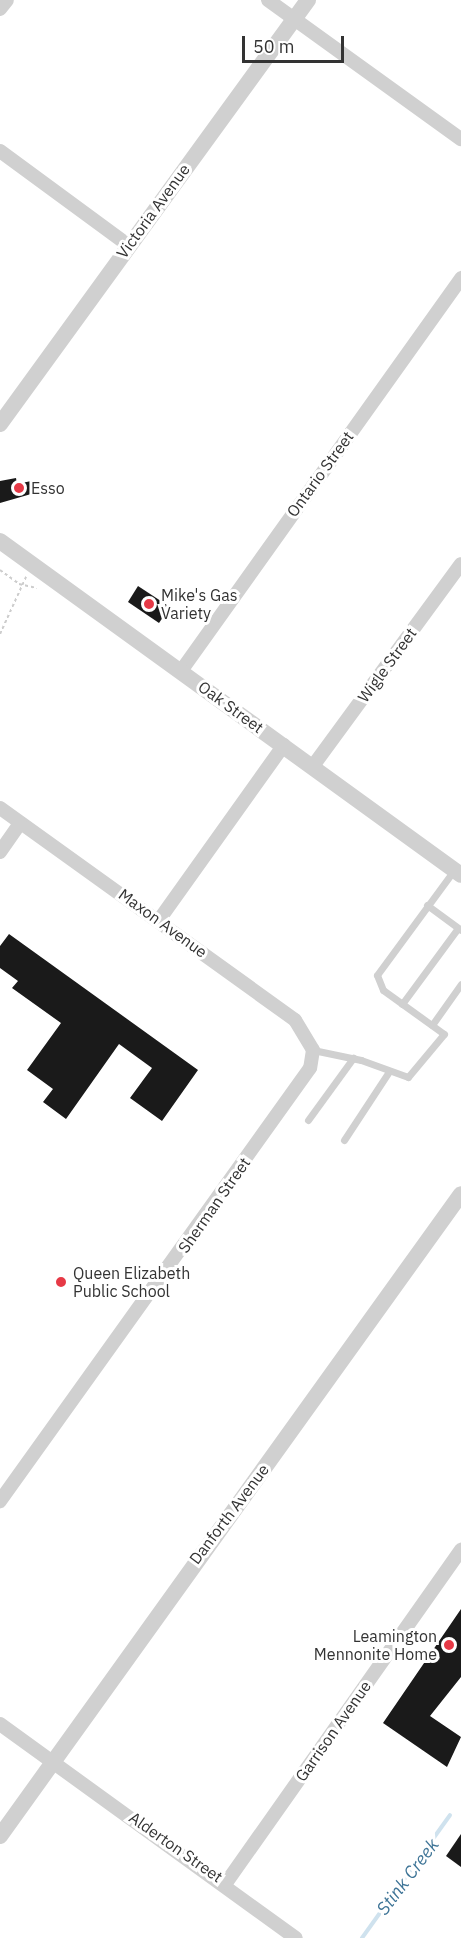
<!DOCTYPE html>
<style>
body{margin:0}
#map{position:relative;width:461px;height:1938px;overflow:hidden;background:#fff;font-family:"IBM Plex Sans",sans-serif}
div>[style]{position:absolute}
.stream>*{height:4px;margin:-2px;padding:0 2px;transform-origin:2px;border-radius:2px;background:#cfe2ee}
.building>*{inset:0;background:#1a1a1a}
.path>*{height:2px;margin-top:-1px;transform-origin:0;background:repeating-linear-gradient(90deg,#cdcdcd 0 3px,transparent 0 6px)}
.service>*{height:7px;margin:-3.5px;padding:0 3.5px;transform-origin:3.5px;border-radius:3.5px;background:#d0d0d0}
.minor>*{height:14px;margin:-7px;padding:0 7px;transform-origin:7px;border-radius:7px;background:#d0d0d0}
.tertiary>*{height:16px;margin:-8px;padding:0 8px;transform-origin:8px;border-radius:8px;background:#d0d0d0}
.dots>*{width:16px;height:16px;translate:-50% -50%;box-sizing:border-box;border:3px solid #fff;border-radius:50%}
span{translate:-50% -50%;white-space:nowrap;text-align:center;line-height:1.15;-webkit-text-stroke:6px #fff;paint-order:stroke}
.street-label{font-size:16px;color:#333}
.poi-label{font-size:16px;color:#333}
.left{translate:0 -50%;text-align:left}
.right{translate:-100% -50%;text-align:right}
.water-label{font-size:18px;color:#3f7597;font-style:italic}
.scale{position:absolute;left:242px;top:36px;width:102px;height:27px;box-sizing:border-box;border:3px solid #333;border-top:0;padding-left:8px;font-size:18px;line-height:21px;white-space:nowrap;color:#333;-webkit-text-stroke:4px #fff;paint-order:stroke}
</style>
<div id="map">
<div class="stream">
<i style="left:362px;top:1938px;width:151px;rotate:-54.4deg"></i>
</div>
<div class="building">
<i style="clip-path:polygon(16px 478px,17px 484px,36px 480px,38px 492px,0 503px,0 481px)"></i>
<i style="clip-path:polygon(138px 586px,170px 607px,159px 623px,128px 602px)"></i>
<i style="clip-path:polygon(9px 934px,198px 1070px,162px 1121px,130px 1098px,152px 1068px,119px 1044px,66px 1119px,43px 1102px,53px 1089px,27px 1070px,61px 1023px,12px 988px,18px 981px,0 968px,0 946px)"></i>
<i style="clip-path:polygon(461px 1609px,461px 1677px,430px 1716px,461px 1737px,447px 1767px,383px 1723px)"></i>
<i style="clip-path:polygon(461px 1834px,461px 1867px,446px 1856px)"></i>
</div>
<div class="path">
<i style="left:0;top:570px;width:24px;rotate:36deg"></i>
<i style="left:19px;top:584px;width:18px;rotate:13deg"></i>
<i style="left:0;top:634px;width:63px;rotate:-65.5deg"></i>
</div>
<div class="service">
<i style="left:427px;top:905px;width:42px;rotate:36.3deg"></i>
<i style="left:402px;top:1004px;width:94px;rotate:-53.6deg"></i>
<i style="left:432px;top:1025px;width:50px;rotate:-54.7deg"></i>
<i style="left:313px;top:1050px;width:49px;rotate:11.8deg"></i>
<i style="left:361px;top:1060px;width:50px;rotate:19.9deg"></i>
<i style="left:408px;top:1077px;width:56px;rotate:-50.1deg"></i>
<i style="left:444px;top:1034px;width:75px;rotate:-144.2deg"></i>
<i style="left:383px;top:990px;width:16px;rotate:-112deg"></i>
<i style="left:377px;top:975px;width:130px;rotate:-53.7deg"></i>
<i style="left:308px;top:1120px;width:77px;rotate:-54deg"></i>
<i style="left:344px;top:1140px;width:80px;rotate:-56.7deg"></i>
</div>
<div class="minor">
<i style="left:268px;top:0;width:238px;rotate:35.8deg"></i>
<i style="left:0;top:9px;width:11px;rotate:-52deg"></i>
<i style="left:0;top:151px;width:159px;rotate:36.3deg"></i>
<i style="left:181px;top:671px;width:483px;rotate:-54.5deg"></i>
<i style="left:313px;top:766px;width:250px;rotate:-53.8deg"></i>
<i style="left:0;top:808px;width:363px;rotate:35.7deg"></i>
<i style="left:295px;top:1020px;width:35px;rotate:59deg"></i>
<i style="left:313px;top:1050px;width:18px;rotate:99deg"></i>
<i style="left:310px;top:1068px;width:533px;rotate:125.6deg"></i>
<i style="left:0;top:852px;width:35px;rotate:-55deg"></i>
<i style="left:159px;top:920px;width:215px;rotate:-54.5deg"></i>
<i style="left:0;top:1724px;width:365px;rotate:35.9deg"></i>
<i style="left:226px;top:1883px;width:408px;rotate:-54.8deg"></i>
</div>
<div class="tertiary">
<i style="left:0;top:424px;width:524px;rotate:-54deg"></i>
<i style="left:0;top:541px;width:569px;rotate:35.92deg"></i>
<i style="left:0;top:1836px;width:790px;rotate:-54.32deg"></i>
</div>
<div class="dots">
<i style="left:19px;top:488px;background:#e63946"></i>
<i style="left:149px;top:604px;background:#e63946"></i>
<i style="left:61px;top:1282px;background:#e63946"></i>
<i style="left:449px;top:1645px;background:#e63946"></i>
</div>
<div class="street-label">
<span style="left:153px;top:211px;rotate:-54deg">Victoria Avenue</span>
<span style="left:320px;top:474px;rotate:-54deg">Ontario Street</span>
<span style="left:387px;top:665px;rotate:-54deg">Wigle Street</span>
<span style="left:231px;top:707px;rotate:36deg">Oak Street</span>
<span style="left:163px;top:923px;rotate:36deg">Maxon Avenue</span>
<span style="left:214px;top:1205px;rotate:-55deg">Sherman Street</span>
<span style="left:229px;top:1514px;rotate:-53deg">Danforth Avenue</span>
<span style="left:333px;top:1731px;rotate:-55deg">Garrison Avenue</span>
<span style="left:176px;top:1847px;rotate:35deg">Alderton Street</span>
</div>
<div class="poi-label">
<span class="left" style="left:31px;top:488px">Esso</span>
<span class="left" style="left:161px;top:604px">Mike's Gas<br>Variety</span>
<span class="left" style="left:73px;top:1282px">Queen Elizabeth<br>Public School</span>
<span class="right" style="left:437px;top:1645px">Leamington<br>Mennonite Home</span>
</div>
<div class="water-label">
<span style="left:408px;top:1877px;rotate:-53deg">Stink Creek</span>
</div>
<div class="scale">50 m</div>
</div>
